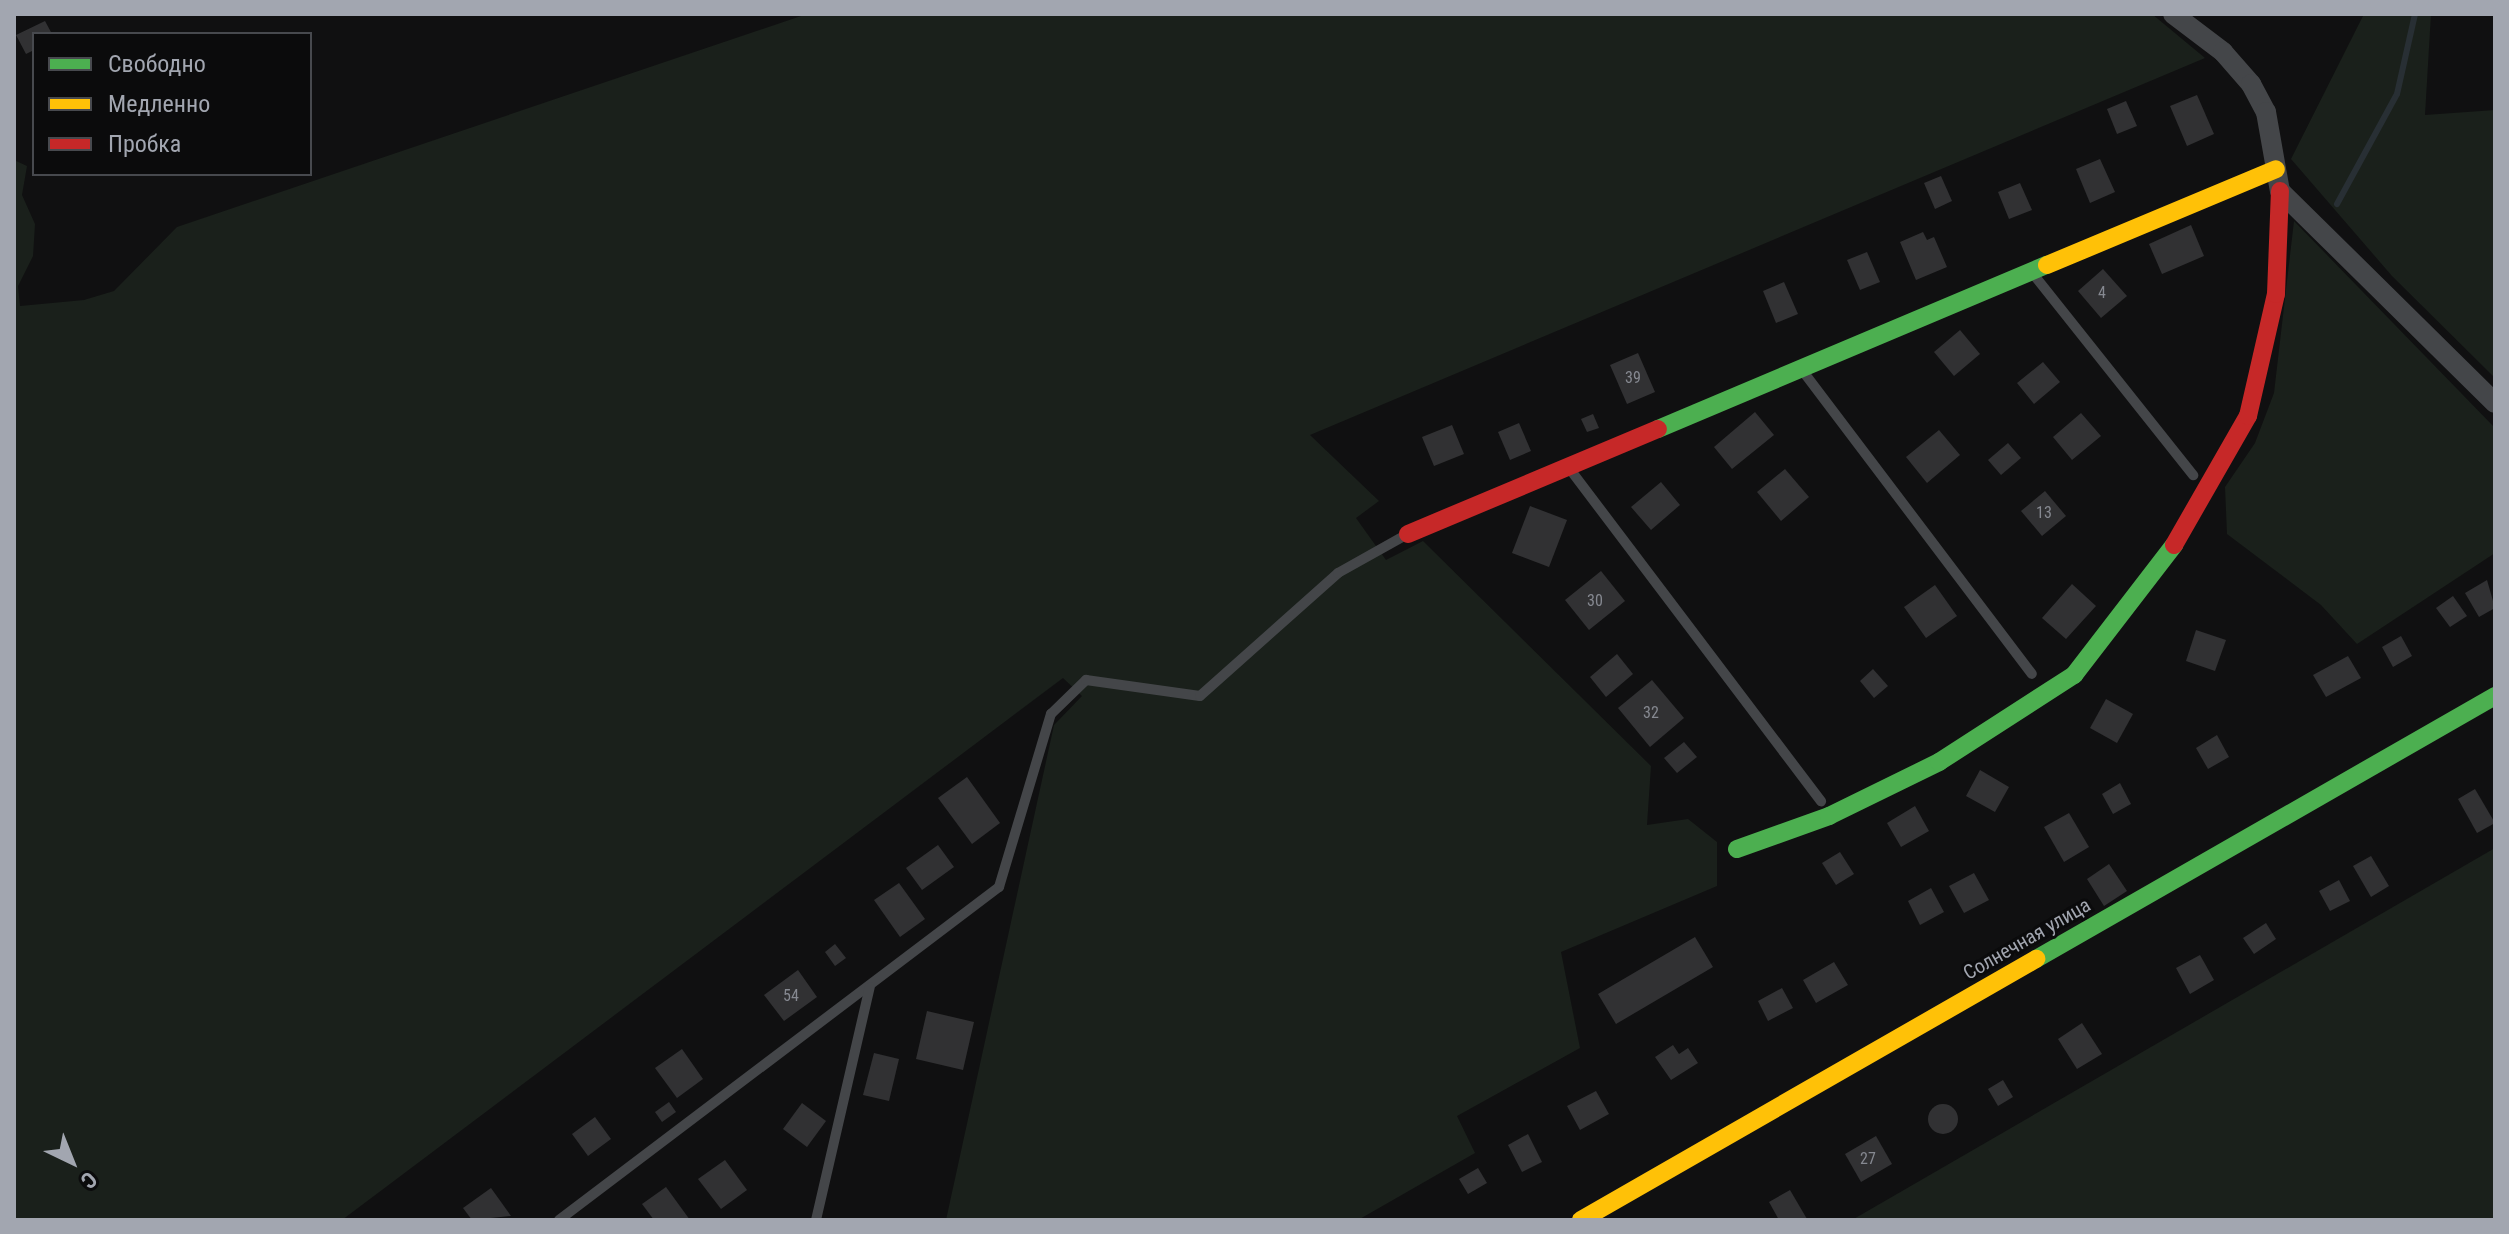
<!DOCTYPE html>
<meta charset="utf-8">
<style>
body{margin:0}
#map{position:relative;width:2509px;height:1234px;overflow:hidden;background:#101011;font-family:"Roboto Condensed",sans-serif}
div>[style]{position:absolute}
.green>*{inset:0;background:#1a201b}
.stream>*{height:6px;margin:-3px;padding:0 3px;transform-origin:3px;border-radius:3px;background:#282f34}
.building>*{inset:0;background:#313133}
.round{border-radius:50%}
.lane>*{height:10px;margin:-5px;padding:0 5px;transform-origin:5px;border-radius:5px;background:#444649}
.street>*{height:20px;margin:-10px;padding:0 10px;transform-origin:10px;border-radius:10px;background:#444649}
.fast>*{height:18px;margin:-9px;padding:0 9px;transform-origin:9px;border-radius:9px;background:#4caf50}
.slow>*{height:18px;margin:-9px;padding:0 9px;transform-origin:9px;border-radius:9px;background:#ffc107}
.jam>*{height:18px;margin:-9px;padding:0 9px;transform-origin:9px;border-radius:9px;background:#c62828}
span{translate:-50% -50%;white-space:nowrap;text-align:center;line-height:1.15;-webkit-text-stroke:6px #0b0b0c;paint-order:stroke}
.number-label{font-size:16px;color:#868991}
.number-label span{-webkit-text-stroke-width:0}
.street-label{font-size:20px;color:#a2a6b0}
.frame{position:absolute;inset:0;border:16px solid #a2a6b0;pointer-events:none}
.legend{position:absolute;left:32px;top:32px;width:280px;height:144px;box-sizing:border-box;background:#0b0b0c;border:2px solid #47494e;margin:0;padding:10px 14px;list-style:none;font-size:24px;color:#a2a6b0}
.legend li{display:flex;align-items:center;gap:16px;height:40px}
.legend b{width:40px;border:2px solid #47494e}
.north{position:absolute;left:32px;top:1122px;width:80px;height:80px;-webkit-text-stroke:6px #0b0b0c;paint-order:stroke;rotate:137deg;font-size:22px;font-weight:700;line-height:32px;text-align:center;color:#a2a6b0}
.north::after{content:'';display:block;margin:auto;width:28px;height:36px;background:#a2a6b0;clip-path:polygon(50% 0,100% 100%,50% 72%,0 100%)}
</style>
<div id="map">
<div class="green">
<i style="clip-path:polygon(807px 14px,2152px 14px,2205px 58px,1310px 435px,1379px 501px,1356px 518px,1386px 560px,1423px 541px,1651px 766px,1647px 825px,1688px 819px,1717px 842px,1717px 886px,1561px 952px,1580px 1048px,1457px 1116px,1475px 1153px,1358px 1220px,946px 1220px,1054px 725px,1082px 696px,1063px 678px,342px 1220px,14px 1220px,14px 160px,27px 166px,22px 195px,35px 224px,33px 256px,18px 286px,20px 306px,84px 300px,114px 291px,177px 227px)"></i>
<i style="clip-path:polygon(2364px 14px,2431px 14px,2425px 115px,2495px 110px,2495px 378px,2392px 276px,2291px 159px)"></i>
<i style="clip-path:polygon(2294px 221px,2495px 428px,2495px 553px,2357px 644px,2321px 605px,2227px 534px,2225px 487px,2255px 443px,2274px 393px)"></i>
<i style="clip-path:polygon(2495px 848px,2495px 1220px,1852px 1220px)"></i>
</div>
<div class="stream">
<i style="left:2337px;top:204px;width:125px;rotate:-61.4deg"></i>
<i style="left:2397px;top:94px;width:82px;rotate:-77.3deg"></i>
</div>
<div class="building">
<i style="clip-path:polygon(45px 21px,52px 34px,34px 34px,34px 50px,26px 54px,16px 35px)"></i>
<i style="clip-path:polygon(2197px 95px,2214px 134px,2187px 146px,2170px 106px)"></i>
<i style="clip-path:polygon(2126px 101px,2137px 126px,2117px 134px,2107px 109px)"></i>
<i style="clip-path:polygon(2100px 159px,2115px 192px,2090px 203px,2076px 169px)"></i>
<i style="clip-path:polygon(1941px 176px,1952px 201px,1935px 209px,1924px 183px)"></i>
<i style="clip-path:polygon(2020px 183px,2032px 210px,2009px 219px,1998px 192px)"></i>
<i style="clip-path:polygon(2191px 225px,2204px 256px,2162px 274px,2149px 244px)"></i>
<i style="clip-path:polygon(1923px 232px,1927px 240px,1934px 237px,1947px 267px,1916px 280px,1900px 242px)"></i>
<i style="clip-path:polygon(1867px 252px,1880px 282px,1860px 290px,1847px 260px)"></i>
<i style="clip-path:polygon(2103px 269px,2127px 296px,2101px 318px,2078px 291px)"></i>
<i style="clip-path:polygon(1784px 282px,1798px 314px,1776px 323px,1763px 291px)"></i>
<i style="clip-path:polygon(1960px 330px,1980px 354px,1954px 376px,1934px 352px)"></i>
<i style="clip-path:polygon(1638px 353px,1655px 392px,1627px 404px,1610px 365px)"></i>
<i style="clip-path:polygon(2043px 362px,2060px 382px,2034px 404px,2017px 383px)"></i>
<i style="clip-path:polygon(1755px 412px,1774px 435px,1732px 469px,1714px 447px)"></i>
<i style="clip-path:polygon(2081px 413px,2101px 436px,2072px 460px,2053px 437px)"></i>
<i style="clip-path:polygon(1593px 414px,1599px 428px,1587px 432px,1581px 419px)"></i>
<i style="clip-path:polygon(1519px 423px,1531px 451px,1510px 460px,1498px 432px)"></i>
<i style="clip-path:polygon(1452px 425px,1464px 454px,1434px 466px,1422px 437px)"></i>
<i style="clip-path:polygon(1939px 430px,1960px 455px,1927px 483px,1906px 457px)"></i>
<i style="clip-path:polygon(2008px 443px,2021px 458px,2001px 475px,1988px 460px)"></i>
<i style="clip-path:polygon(1785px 469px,1809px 497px,1781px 521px,1757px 492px)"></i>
<i style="clip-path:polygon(1661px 482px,1680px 505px,1651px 530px,1631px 507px)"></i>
<i style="clip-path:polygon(2045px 491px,2066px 516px,2042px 536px,2021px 511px)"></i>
<i style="clip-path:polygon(1530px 506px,1567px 520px,1549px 567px,1512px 553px)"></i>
<i style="clip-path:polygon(1601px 571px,1625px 601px,1589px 630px,1565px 600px)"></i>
<i style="clip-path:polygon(2487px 580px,2495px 608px,2479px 617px,2465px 593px)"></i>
<i style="clip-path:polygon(2072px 584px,2096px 606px,2066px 639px,2042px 618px)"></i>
<i style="clip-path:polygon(1935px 585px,1957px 616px,1926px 638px,1904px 607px)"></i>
<i style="clip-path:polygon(2453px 596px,2467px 616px,2450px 627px,2436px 608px)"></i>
<i style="clip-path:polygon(2196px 630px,2226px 640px,2215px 671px,2186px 661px)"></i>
<i style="clip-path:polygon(2401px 636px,2412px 656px,2393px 667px,2382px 647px)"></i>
<i style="clip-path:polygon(1617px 654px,1633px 674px,1606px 697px,1590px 677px)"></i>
<i style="clip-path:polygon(2348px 656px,2361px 678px,2326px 697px,2313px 675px)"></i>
<i style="clip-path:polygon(1873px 669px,1888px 686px,1874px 698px,1860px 681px)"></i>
<i style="clip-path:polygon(1652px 680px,1684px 718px,1650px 747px,1618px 708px)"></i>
<i style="clip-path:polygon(2106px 699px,2133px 714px,2117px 743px,2090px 728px)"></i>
<i style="clip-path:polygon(2217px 735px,2229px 757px,2208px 769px,2196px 748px)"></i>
<i style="clip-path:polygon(1684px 742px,1697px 757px,1677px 773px,1664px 758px)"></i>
<i style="clip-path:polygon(1980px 770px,2009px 787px,1995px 812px,1966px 796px)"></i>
<i style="clip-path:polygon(967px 777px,1000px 823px,972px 844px,938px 798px)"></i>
<i style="clip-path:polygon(2120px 783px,2131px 804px,2113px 814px,2102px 794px)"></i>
<i style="clip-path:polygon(2475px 789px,2495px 823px,2477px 833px,2458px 799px)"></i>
<i style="clip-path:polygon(1915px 806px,1929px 831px,1901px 847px,1887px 823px)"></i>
<i style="clip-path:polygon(2069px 813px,2089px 847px,2064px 862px,2044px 827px)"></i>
<i style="clip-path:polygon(938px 845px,954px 867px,922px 890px,906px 868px)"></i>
<i style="clip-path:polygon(1840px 852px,1854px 874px,1836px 885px,1822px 863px)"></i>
<i style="clip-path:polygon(2371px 856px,2389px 886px,2371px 897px,2353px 866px)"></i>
<i style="clip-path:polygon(2109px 864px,2127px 891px,2104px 906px,2087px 879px)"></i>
<i style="clip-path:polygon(1974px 873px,1989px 900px,1964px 913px,1949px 886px)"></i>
<i style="clip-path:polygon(2339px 880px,2350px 901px,2330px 911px,2319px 891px)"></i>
<i style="clip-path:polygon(899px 883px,925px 919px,900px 937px,874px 900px)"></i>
<i style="clip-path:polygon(1931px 888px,1944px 912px,1920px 925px,1908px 901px)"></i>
<i style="clip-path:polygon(2266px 923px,2276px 939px,2254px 954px,2243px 938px)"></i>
<i style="clip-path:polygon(1695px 937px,1713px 967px,1616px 1024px,1598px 994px)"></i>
<i style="clip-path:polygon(835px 944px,846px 958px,835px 966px,825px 952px)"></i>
<i style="clip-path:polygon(2200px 955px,2214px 980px,2190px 994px,2176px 968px)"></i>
<i style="clip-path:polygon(1834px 962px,1848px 985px,1816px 1003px,1803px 980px)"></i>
<i style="clip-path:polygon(798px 970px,817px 997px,784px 1021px,764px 995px)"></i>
<i style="clip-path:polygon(1782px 988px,1793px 1008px,1768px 1021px,1758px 1001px)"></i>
<i style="clip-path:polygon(927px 1011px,974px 1022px,963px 1070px,916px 1059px)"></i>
<i style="clip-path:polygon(2082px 1023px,2102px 1054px,2077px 1069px,2058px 1039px)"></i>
<i style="clip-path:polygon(1673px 1045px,1679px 1054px,1688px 1048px,1698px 1063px,1671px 1080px,1655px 1057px)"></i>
<i style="clip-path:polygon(682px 1049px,703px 1079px,677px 1098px,655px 1068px)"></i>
<i style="clip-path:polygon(874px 1053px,899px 1059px,889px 1101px,863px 1095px)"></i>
<i style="clip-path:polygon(2003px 1080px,2013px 1097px,1998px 1106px,1988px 1089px)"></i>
<i style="clip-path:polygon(1596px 1091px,1609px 1114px,1580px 1130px,1567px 1106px)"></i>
<i style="clip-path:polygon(669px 1102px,676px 1112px,662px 1122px,655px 1112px)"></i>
<i style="clip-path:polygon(802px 1103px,826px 1121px,807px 1147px,783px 1129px)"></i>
<i class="round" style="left:1928px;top:1104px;width:30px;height:30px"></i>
<i style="clip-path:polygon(595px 1117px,611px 1139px,588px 1156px,572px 1134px)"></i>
<i style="clip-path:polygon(1528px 1134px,1542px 1162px,1522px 1172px,1508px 1145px)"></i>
<i style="clip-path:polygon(1876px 1136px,1892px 1164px,1861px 1182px,1845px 1154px)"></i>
<i style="clip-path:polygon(725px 1160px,747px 1190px,721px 1209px,698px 1179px)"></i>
<i style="clip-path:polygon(1478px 1168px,1487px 1183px,1468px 1194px,1459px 1179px)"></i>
<i style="clip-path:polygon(666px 1187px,690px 1220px,654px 1220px,642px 1204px)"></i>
<i style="clip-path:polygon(491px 1188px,511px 1216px,472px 1220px,463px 1208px)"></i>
<i style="clip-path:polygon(1790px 1190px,1807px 1219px,1805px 1220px,1779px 1220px,1769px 1202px)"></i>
</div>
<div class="lane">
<i style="left:2034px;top:275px;width:256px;rotate:51.5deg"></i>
<i style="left:1802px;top:370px;width:381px;rotate:52.9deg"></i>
<i style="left:1569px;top:468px;width:418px;rotate:52.9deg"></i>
<i style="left:559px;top:1220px;width:552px;rotate:-37.12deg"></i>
<i style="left:999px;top:887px;width:181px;rotate:-73.3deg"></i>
<i style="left:1051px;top:714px;width:49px;rotate:-44.2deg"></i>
<i style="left:1086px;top:680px;width:115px;rotate:8deg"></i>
<i style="left:1200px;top:696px;width:185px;rotate:-41.7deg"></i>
<i style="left:1338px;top:573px;width:78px;rotate:-29.2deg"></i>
<i style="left:816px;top:1220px;width:239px;rotate:-77deg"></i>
</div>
<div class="street">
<i style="left:2173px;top:14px;width:63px;rotate:37.2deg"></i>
<i style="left:2223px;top:52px;width:43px;rotate:48.8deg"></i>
<i style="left:2251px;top:84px;width:32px;rotate:62deg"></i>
<i style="left:2266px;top:112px;width:80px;rotate:80deg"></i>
<i style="left:2280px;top:191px;width:302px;rotate:44.6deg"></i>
</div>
<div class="fast">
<i style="left:1658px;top:429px;width:422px;rotate:-22.9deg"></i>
<i style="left:1737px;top:849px;width:98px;rotate:-19.7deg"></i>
<i style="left:1829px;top:816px;width:123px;rotate:-26.1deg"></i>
<i style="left:1939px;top:762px;width:161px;rotate:-32.8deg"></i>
<i style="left:2074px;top:675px;width:164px;rotate:-52.4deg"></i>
<i style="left:2036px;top:959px;width:529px;rotate:-29.81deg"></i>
</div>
<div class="slow">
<i style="left:2047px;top:265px;width:248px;rotate:-22.7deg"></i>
<i style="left:1581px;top:1220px;width:525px;rotate:-29.84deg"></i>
</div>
<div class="jam">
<i style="left:1408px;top:534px;width:271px;rotate:-22.8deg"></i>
<i style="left:2174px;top:545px;width:149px;rotate:-60.2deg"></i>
<i style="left:2248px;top:416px;width:125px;rotate:-77.1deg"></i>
<i style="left:2276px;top:294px;width:103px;rotate:-87.8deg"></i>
</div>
<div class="number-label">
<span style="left:2102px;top:293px">4</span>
<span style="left:1633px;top:378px">39</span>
<span style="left:2044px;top:513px">13</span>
<span style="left:1595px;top:601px">30</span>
<span style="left:1651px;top:713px">32</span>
<span style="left:791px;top:996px">54</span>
<span style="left:1868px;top:1159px">27</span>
</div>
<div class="street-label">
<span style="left:2027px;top:939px;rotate:-30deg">Солнечная улица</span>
</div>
<div class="frame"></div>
<ul class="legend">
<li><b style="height:10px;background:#4caf50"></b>Свободно</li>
<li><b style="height:10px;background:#ffc107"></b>Медленно</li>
<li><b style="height:10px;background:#c62828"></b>Пробка</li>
</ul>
<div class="north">С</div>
</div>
